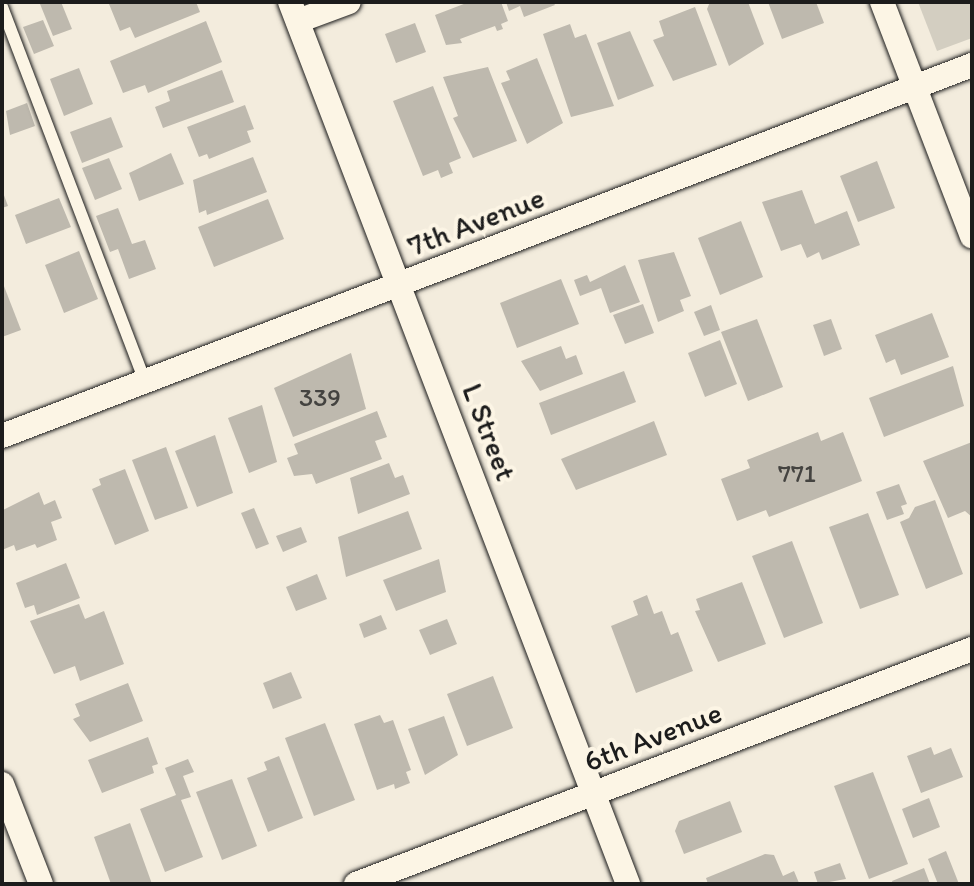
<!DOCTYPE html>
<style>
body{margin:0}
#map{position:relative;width:974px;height:886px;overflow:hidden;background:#f3ecdd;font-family:Itim,sans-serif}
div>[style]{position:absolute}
.green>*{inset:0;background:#d3cec1}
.building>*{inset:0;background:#beb9ae}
.roads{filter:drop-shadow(0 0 2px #1c1c1c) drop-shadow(0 0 2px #1c1c1c)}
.lane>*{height:12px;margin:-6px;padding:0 6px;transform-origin:6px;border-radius:6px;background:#fcf5e5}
.street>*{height:24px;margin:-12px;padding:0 12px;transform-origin:12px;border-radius:12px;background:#fcf5e5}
span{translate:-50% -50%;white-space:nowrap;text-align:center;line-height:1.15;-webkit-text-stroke:8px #fcf5e5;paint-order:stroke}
.number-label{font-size:26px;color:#444340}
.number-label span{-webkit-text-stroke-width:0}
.street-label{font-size:30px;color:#1c1c1c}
.frame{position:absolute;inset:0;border:4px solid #1c1c1c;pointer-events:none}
</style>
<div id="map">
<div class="green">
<i style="clip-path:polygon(918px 2px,972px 2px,972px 38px,937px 51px)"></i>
</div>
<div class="building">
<i style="clip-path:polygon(61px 2px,72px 29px,53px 36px,40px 4px)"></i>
<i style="clip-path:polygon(196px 2px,200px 12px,135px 38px,130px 27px,120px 31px,109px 4px)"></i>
<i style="clip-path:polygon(469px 2px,501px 2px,508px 21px,501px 24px,503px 29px,497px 31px,495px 26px,460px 39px,462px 43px,446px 45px,435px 15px)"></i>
<i style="clip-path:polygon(506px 2px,553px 2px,555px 5px,524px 17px,520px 6px,509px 11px)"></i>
<i style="clip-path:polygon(710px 2px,748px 2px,764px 44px,729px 66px,707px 9px)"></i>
<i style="clip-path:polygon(768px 2px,816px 2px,824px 23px,782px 39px)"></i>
<i style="clip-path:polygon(695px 7px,717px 65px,673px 81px,653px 40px,664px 36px,659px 21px)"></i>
<i style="clip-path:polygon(43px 20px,54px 46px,34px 54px,23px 27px)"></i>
<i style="clip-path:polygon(206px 21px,222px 62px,148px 93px,145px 85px,123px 93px,110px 61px)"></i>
<i style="clip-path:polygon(415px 23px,426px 52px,396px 63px,385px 34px)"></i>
<i style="clip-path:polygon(570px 24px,575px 38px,586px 34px,614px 106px,571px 117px,543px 34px)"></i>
<i style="clip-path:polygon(630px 31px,654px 86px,618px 100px,597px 43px)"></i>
<i style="clip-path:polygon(537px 58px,563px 123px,527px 144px,501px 83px,510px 80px,506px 71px)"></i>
<i style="clip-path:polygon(488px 67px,517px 141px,473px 158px,453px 118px,458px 116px,443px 77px)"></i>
<i style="clip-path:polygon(79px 68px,93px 104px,64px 116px,50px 79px)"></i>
<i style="clip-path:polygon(222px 70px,234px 102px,163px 128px,155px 107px,170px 101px,167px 91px)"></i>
<i style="clip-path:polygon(433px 86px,461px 158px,449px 163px,453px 173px,441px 178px,438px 170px,423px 176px,393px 101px)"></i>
<i style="clip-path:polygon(27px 103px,35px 126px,10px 135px,6px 111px)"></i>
<i style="clip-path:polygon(245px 105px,254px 129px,247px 131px,251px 142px,209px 159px,207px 154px,199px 157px,187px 127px)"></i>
<i style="clip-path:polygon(111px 117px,123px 147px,82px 163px,70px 132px)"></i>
<i style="clip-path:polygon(171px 153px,184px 184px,139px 201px,129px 173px)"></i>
<i style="clip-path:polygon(253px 157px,267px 192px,207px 215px,206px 210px,199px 213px,193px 180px)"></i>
<i style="clip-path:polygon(109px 158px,122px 189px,95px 200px,82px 168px)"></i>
<i style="clip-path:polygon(877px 161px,895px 208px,858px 222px,840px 176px)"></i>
<i style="clip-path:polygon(2px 190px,8px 206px,2px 208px)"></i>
<i style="clip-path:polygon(802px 190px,815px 224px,847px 211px,860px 245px,822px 260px,819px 252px,807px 258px,801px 244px,781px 251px,762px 202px)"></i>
<i style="clip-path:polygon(59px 198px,71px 227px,26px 244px,15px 215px)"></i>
<i style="clip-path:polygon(268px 199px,284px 239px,214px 267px,198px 227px)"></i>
<i style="clip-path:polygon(118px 208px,132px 244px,145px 240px,156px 269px,129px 279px,118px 249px,110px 252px,96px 216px)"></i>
<i style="clip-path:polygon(741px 221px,763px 277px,720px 295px,698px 238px)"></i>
<i style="clip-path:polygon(79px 251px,98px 299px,64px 313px,45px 265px)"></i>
<i style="clip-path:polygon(674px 252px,691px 296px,680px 300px,684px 311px,658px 322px,638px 260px)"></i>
<i style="clip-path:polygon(625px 265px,640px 302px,610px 313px,601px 288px,580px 296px,574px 280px,587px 275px,590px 282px)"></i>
<i style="clip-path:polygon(561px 279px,579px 324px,517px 348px,500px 303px)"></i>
<i style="clip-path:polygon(2px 281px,21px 330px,2px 337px)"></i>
<i style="clip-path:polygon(643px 304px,654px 333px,625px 344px,613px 315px)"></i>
<i style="clip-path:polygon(711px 305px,720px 330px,704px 336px,694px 312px)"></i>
<i style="clip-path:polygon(932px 313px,949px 357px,901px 375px,895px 359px,886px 363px,875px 335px)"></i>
<i style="clip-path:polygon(757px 319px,783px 387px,748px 401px,721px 332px)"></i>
<i style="clip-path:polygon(831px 319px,842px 349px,824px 356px,813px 325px)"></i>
<i style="clip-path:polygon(720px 340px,737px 384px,705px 397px,688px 353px)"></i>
<i style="clip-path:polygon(561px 346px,566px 359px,576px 355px,583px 374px,540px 391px,521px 361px)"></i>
<i style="clip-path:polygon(351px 353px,366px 409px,293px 437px,274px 388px)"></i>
<i style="clip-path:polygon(953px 366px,964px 406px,884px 437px,869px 398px)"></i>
<i style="clip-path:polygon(624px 371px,636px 402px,551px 435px,539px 403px)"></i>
<i style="clip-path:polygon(262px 405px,277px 462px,249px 473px,228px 418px)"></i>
<i style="clip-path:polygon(377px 411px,387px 437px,375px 441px,382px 459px,316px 484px,312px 474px,294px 476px,287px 458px,298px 454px,294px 444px)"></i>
<i style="clip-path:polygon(654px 421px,667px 455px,576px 490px,561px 459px)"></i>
<i style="clip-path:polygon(818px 432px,821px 441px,843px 432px,862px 481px,769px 517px,766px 510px,737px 521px,721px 479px,750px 468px,747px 460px)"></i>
<i style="clip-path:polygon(215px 435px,233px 493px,197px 507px,175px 451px)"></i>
<i style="clip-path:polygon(972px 442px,972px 517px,965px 511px,948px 518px,923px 461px)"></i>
<i style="clip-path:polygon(166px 447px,188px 508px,155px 520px,132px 460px)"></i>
<i style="clip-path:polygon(389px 463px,395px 478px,403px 475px,410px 494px,358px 514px,350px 478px)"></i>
<i style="clip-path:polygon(125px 469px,149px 531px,115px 545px,92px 489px,101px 485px,99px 479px)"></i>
<i style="clip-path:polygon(899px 484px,907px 504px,901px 506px,904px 514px,887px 520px,876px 492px)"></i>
<i style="clip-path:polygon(39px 492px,44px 505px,55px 500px,62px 518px,51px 522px,57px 540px,37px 548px,35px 544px,16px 551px,14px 545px,2px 550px,3px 510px)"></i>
<i style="clip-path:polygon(935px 500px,963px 574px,926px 589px,900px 522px,909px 518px,915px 507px)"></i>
<i style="clip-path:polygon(254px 508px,269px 544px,256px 549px,241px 513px)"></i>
<i style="clip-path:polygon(408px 511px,422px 549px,346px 577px,338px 537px)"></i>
<i style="clip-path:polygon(868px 513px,899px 595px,860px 609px,829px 527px)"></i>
<i style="clip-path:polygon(301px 527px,307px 542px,283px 552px,276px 536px)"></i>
<i style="clip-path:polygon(792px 541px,823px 623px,784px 638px,752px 556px)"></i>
<i style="clip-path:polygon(439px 559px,446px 592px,396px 611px,383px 580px)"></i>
<i style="clip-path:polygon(66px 563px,80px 598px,37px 615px,34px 605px,25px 608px,16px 583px)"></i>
<i style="clip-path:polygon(317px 574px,327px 599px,296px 611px,286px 587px)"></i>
<i style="clip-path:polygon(742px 582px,766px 644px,718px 662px,695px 611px,700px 610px,696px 599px)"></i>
<i style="clip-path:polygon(647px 595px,654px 614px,662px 611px,671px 635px,678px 632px,693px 671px,636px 693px,611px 626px,638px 615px,633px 601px)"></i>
<i style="clip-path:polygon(79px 604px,85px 619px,104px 611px,124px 664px,80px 681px,75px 666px,54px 674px,30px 621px)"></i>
<i style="clip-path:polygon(381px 615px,387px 629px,364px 638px,359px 624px)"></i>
<i style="clip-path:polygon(447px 619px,457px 644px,430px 655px,419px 630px)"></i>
<i style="clip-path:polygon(291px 672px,302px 698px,273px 709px,263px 683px)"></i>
<i style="clip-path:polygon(493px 676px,513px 728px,467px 746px,447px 694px)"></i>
<i style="clip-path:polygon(128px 683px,143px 721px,90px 742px,73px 719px,80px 716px,75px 704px)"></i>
<i style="clip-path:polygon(380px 715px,384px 723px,393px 720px,411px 770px,406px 772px,410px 783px,395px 789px,394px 784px,377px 790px,354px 724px)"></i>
<i style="clip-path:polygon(444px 716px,458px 755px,425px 775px,408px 729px)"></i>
<i style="clip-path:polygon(325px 723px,355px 800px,314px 816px,285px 738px)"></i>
<i style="clip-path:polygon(148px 737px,158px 764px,152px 766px,154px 773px,102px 793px,88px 760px)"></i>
<i style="clip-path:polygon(931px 747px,934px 755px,951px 748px,963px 777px,921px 793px,907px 756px)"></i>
<i style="clip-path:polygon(279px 756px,303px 818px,268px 832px,247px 778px,267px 770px,264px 762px)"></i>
<i style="clip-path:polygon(188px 759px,194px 772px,183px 776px,191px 797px,181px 800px,203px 857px,165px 872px,140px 809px,176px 795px,165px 768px)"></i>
<i style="clip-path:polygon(873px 772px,908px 864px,869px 879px,834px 786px)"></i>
<i style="clip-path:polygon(232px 779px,257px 846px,222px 860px,196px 792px)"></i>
<i style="clip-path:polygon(929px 798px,940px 827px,913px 838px,902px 809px)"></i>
<i style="clip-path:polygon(730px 801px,742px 832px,684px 854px,675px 831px,679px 821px)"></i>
<i style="clip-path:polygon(130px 823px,152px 884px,111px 884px,94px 837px)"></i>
<i style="clip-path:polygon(946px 851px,959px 884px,938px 884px,928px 859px)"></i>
<i style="clip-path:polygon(765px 854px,774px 855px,783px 876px,794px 871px,799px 883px,708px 884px,706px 878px)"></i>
<i style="clip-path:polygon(840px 863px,846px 879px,818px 884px,814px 872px)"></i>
<i style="clip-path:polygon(924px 868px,930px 884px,893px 884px,892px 881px)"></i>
</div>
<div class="roads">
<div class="lane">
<i style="left:2px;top:7px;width:401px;rotate:69.1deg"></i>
</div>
<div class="street">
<i style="left:290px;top:2px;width:945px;rotate:69.03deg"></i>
<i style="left:882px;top:2px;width:251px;rotate:69deg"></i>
<i style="left:298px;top:21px;width:54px;rotate:-20.4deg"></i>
<i style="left:2px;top:436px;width:1039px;rotate:-20.93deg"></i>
<i style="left:2px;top:784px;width:107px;rotate:68.7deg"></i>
<i style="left:356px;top:884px;width:659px;rotate:-20.88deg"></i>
</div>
</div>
<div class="number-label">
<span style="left:320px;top:398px">339</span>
<span style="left:797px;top:474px">771</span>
</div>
<div class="street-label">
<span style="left:476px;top:222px;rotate:-21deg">7th Avenue</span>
<span style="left:489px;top:432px;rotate:69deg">L Street</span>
<span style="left:653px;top:737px;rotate:-21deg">6th Avenue</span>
</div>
<div class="frame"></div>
</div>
